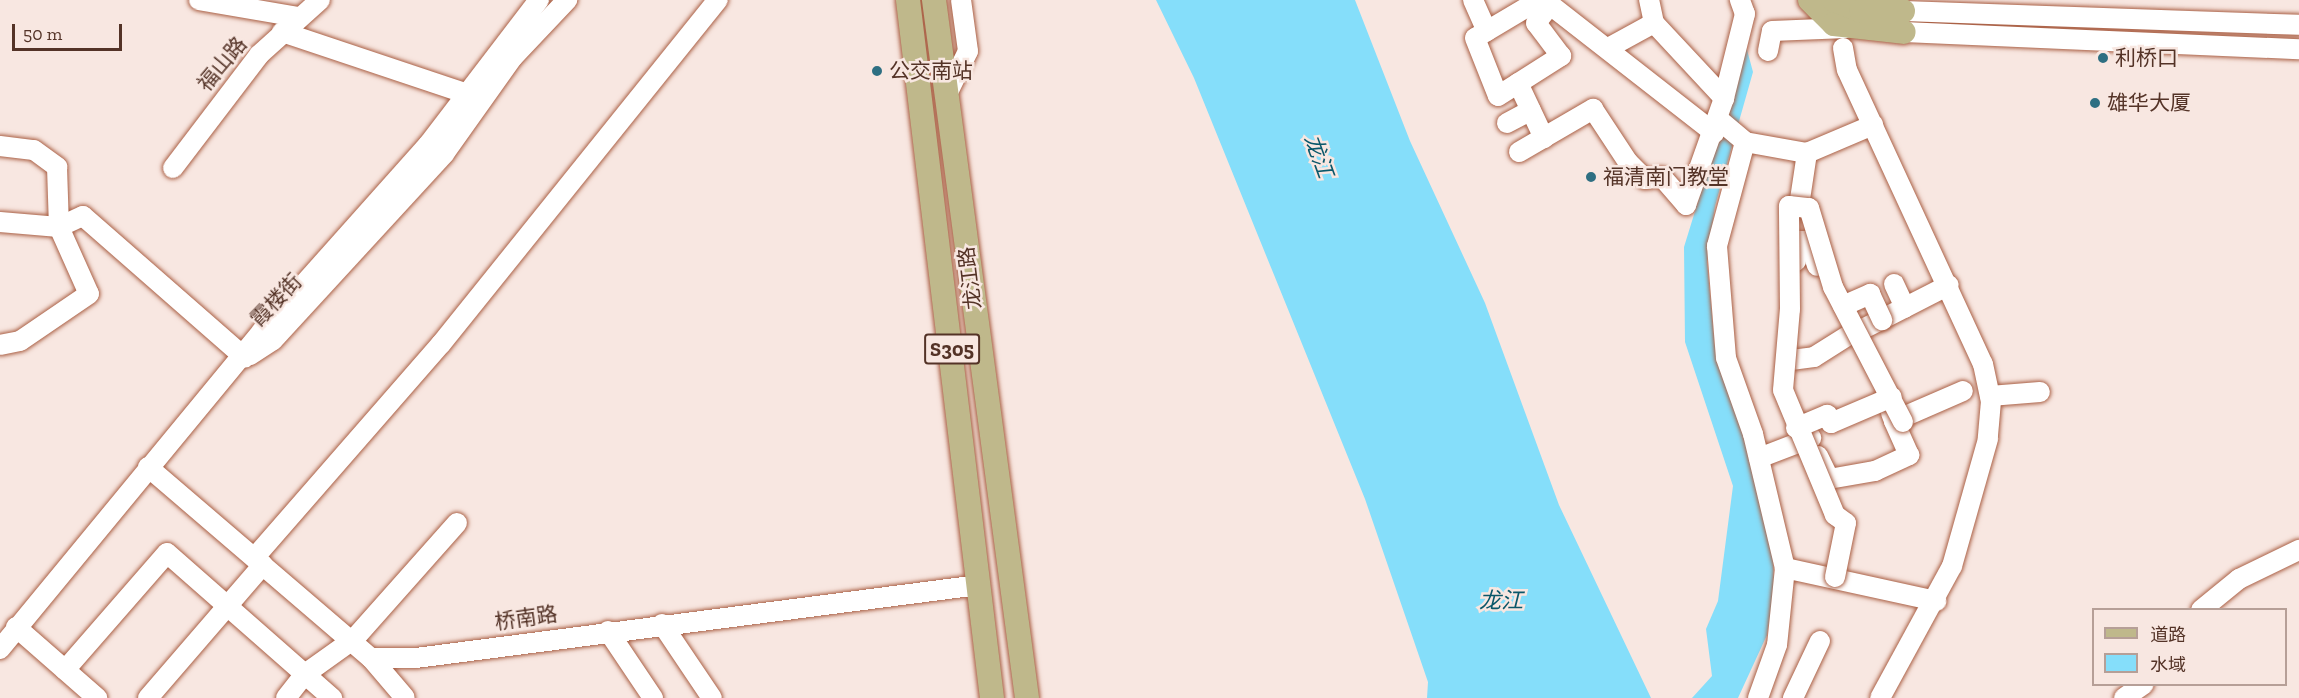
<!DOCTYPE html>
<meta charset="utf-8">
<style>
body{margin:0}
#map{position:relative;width:2299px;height:698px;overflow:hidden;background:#f8e7e1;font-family:"Zilla Slab","Noto Sans SC",serif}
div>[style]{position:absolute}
.water>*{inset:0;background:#85defa}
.roads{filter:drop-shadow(0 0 2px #aa6045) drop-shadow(0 0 2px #aa6045)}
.minor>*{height:20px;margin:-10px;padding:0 10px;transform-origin:10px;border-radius:10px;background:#fff}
.major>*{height:24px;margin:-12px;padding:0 12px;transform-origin:12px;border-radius:12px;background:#bfb88b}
.bridges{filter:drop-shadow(0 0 2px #aa6045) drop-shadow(0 0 2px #aa6045)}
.minor-bridge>*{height:20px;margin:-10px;padding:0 10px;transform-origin:10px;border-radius:10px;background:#fff}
.dots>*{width:16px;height:16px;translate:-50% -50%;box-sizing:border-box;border:3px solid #f8e7e1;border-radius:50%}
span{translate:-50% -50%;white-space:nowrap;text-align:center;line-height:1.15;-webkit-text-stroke:5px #f8e7e1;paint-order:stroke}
.shield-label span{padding:2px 4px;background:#f8e7e1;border:2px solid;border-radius:4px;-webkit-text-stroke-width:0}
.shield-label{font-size:20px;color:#543327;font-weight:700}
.poi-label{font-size:21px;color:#543327}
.left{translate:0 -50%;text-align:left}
.street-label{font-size:21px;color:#543327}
.water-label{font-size:22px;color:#09576a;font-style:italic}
.legend{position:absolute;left:2092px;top:608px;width:195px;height:78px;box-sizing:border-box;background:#f8e7e1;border:2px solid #b69f97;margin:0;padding:8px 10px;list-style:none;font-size:18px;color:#543327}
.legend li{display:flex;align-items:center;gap:12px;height:30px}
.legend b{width:30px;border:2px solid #b69f97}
.scale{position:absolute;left:12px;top:24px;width:110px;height:27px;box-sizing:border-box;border:3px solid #543327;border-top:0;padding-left:8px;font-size:18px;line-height:21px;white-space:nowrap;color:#543327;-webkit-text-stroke:4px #f8e7e1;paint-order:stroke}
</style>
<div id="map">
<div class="water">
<i style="clip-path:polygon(1156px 0,1355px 0,1410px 141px,1485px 303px,1559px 505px,1651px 698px,1427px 698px,1428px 682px,1365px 499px,1194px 78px)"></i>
<i style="clip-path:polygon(1746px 46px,1753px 72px,1715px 206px,1707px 262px,1715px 348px,1748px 441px,1773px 553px,1774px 591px,1767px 635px,1738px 698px,1692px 698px,1712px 676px,1706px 629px,1718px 601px,1733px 486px,1685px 342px,1684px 247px)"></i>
</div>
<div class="roads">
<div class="minor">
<i style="left:199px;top:0;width:100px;rotate:9.7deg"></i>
<i style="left:1473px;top:0;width:34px;rotate:66deg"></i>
<i style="left:1539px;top:0;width:74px;rotate:149.3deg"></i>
<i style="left:1475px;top:38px;width:62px;rotate:68.4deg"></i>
<i style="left:1498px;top:96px;width:75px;rotate:-32.4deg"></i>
<i style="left:1561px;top:56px;width:41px;rotate:-127.1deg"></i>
<i style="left:1536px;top:23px;width:23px;rotate:-52deg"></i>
<i style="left:1544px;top:0;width:216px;rotate:38deg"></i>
<i style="left:1903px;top:11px;width:396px;rotate:2deg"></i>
<i style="left:1654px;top:23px;width:103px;rotate:47deg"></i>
<i style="left:282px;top:32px;width:192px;rotate:18.5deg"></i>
<i style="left:1904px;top:32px;width:395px;rotate:2.5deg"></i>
<i style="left:1610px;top:47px;width:50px;rotate:-28.6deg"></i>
<i style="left:1654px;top:23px;width:24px;rotate:-102deg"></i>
<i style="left:1843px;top:48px;width:22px;rotate:80deg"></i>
<i style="left:1847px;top:70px;width:324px;rotate:65.2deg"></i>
<i style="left:1983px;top:364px;width:38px;rotate:78deg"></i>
<i style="left:1991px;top:401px;width:38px;rotate:95deg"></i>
<i style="left:1988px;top:439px;width:132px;rotate:105.8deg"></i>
<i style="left:1952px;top:566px;width:150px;rotate:118.6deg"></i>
<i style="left:1768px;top:51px;width:20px;rotate:-79deg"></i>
<i style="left:1772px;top:31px;width:74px;rotate:-2.3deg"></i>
<i style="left:1518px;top:83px;width:61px;rotate:64.7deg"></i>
<i style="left:949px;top:90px;width:43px;rotate:-64deg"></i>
<i style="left:968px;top:51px;width:51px;rotate:-97.8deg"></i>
<i style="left:1718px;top:119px;width:35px;rotate:40deg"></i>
<i style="left:1745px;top:142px;width:63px;rotate:10.1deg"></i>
<i style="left:1507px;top:123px;width:27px;rotate:-28deg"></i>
<i style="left:1745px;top:142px;width:108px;rotate:105.1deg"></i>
<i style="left:1717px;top:246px;width:112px;rotate:85.4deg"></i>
<i style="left:1726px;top:358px;width:81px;rotate:70.4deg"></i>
<i style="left:1753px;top:434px;width:138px;rotate:76.6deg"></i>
<i style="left:1785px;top:568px;width:77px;rotate:95.9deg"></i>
<i style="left:1777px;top:645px;width:56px;rotate:109.7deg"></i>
<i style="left:0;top:146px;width:34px;rotate:7deg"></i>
<i style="left:34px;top:150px;width:29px;rotate:36deg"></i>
<i style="left:57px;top:167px;width:60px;rotate:88.1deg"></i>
<i style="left:59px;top:227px;width:73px;rotate:65.9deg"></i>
<i style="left:89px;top:294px;width:83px;rotate:145.7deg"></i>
<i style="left:20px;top:341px;width:20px;rotate:169deg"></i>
<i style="left:1519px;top:152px;width:86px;rotate:-30.2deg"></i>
<i style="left:1593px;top:109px;width:64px;rotate:56.6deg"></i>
<i style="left:1628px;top:162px;width:24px;rotate:45deg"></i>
<i style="left:1645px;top:179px;width:17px;rotate:-7deg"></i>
<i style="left:1662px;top:177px;width:37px;rotate:49deg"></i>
<i style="left:1686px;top:205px;width:114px;rotate:-70.4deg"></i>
<i style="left:1724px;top:98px;width:87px;rotate:-76deg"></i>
<i style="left:1745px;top:14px;width:15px;rotate:-110deg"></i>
<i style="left:173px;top:168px;width:142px;rotate:-52.7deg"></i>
<i style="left:259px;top:55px;width:82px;rotate:-42deg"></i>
<i style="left:1799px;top:206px;width:54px;rotate:-81.4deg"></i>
<i style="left:1807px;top:153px;width:72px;rotate:-23deg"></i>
<i style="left:0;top:222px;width:59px;rotate:4.8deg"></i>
<i style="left:59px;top:227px;width:26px;rotate:-25deg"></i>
<i style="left:83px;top:216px;width:215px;rotate:41.2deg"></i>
<i style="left:1796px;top:261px;width:20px;rotate:-96deg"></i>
<i style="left:1794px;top:241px;width:15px"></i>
<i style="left:1809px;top:241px;width:26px;rotate:72deg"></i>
<i style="left:1894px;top:284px;width:26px;rotate:65deg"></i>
<i style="left:1857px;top:332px;width:103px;rotate:-27.1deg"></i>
<i style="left:250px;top:355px;width:27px;rotate:-33deg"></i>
<i style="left:273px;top:340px;width:253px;rotate:-47.4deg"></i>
<i style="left:444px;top:154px;width:119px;rotate:-54.6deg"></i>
<i style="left:513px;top:57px;width:79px;rotate:-46.5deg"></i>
<i style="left:1791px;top:360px;width:23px;rotate:-7deg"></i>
<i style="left:1814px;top:357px;width:41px;rotate:-32.2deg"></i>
<i style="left:1990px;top:396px;width:50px;rotate:-4.6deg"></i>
<i style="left:1891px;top:413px;width:9px;rotate:69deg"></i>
<i style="left:1894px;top:421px;width:75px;rotate:-23.5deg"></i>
<i style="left:1818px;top:456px;width:25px;rotate:64deg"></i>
<i style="left:1829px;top:479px;width:47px;rotate:-9.9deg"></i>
<i style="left:1875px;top:471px;width:38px;rotate:-25deg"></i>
<i style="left:1909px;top:455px;width:37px;rotate:-114deg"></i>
<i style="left:1759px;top:458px;width:56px;rotate:-21deg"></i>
<i style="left:148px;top:467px;width:294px;rotate:40.6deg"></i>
<i style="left:371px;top:658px;width:45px"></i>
<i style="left:416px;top:658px;width:568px;rotate:-7.39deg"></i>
<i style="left:255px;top:557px;width:283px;rotate:-48.9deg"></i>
<i style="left:441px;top:344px;width:442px;rotate:-51.2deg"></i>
<i style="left:1785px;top:568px;width:155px;rotate:12.3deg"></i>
<i style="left:2201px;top:610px;width:49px;rotate:-39.2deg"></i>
<i style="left:2239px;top:579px;width:67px;rotate:-25.8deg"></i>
<i style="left:662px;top:624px;width:89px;rotate:56deg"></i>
<i style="left:16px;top:627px;width:108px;rotate:41.2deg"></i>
<i style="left:608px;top:631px;width:81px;rotate:56.1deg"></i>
<i style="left:0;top:649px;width:412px;rotate:-50.5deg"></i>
<i style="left:262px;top:331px;width:249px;rotate:-48.3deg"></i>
<i style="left:428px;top:145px;width:183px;rotate:-52.6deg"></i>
<i style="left:371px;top:658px;width:52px;rotate:49.6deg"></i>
<i style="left:65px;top:670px;width:155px;rotate:-48.9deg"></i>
<i style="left:167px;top:553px;width:220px;rotate:41.3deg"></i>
<i style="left:148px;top:698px;width:176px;rotate:-49.2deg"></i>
<i style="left:286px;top:698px;width:31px;rotate:-52deg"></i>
<i style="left:305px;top:674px;width:60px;rotate:-35.5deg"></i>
<i style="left:354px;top:639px;width:155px;rotate:-48.4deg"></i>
<i style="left:1793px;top:698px;width:63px;rotate:-64.7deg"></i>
<i style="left:2124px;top:698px;width:24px;rotate:-35deg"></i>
</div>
<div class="major">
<i style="left:908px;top:0;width:703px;rotate:83.14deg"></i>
<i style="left:934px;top:0;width:704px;rotate:82.41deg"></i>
<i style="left:1810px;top:0;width:34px;rotate:45deg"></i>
<i style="left:1834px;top:24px;width:70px;rotate:6.5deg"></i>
<i style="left:1834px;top:0;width:29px;rotate:22deg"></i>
<i style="left:1861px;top:11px;width:42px"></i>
</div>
</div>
<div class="bridges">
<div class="minor-bridge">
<i style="left:1843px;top:306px;width:30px;rotate:-24deg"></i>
<i style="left:1870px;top:294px;width:29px;rotate:65deg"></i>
<i style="left:1796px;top:428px;width:34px;rotate:-23deg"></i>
<i style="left:1827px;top:415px;width:9px;rotate:63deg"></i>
<i style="left:1831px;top:423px;width:66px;rotate:-23.1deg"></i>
<i style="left:1835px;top:577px;width:55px;rotate:-78.5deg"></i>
<i style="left:1846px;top:523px;width:14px;rotate:-144deg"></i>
<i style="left:1835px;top:515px;width:135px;rotate:-112.6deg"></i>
<i style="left:1783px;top:390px;width:81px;rotate:-85.1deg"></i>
<i style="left:1790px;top:309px;width:103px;rotate:-90.6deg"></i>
<i style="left:1789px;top:206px;width:20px;rotate:6deg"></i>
<i style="left:1809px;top:208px;width:83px;rotate:73.1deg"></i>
<i style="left:1833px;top:287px;width:152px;rotate:62.6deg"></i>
</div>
</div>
<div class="dots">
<i style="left:2103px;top:58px;background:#2e6f82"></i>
<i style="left:877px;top:71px;background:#2e6f82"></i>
<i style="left:2095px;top:103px;background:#2e6f82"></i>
<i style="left:1591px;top:177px;background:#2e6f82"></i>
</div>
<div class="shield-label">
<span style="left:952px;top:349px">S305</span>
</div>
<div class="poi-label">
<span class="left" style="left:2115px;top:58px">利桥口</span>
<span class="left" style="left:889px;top:71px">公交南站</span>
<span class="left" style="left:2107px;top:103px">雄华大厦</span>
<span class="left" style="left:1603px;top:177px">福清南门教堂</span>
</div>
<div class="street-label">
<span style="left:222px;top:64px;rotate:-50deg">福山路</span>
<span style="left:970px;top:278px;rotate:-97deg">龙江路</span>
<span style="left:276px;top:300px;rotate:-46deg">霞楼街</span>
<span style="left:526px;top:618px;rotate:-8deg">桥南路</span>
</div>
<div class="water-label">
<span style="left:1319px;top:156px;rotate:70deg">龙江</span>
<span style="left:1501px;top:601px">龙江</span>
</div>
<ul class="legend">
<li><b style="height:8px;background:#bfb88b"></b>道路</li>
<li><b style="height:16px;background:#85defa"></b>水域</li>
</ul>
<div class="scale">50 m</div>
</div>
